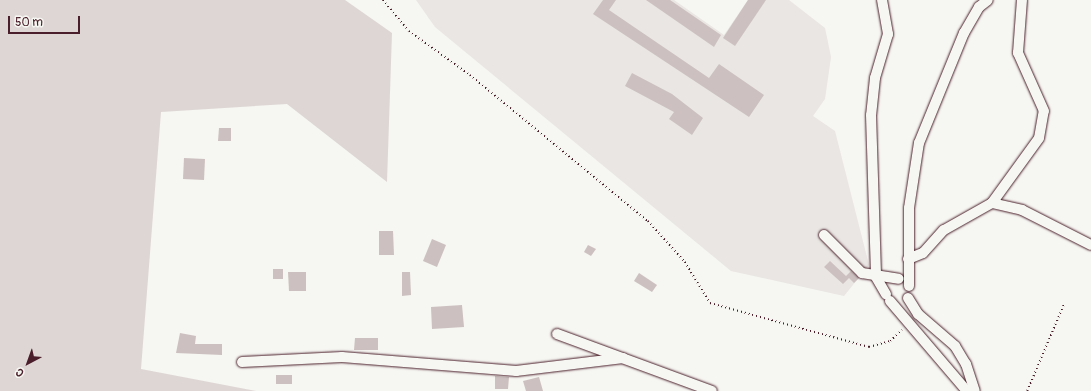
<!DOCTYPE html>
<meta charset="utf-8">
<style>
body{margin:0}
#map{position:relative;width:1091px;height:391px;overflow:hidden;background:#f6f6f2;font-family:Pangolin,sans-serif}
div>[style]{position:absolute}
.built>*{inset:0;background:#e9e6e3}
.green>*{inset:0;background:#ddd6d5}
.building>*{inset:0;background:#ccc1c0}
.path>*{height:1.5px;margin-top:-0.75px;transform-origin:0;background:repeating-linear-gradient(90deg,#4a1f2b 0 1px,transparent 0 4px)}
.roads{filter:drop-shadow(0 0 1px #4a1f2b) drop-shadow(0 0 1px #4a1f2b)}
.minor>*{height:10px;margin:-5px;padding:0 5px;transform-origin:5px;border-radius:5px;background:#f6f6f2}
span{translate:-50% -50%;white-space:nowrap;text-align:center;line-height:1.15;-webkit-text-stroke:4px #f6f6f2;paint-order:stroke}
.north{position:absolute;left:8px;top:343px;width:40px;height:40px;-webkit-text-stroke:3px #f6f6f2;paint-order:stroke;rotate:221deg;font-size:11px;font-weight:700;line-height:16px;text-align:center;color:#4a1f2b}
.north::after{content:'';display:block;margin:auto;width:14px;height:18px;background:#4a1f2b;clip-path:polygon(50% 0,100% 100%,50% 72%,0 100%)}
.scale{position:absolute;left:8px;top:16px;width:72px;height:18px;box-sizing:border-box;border:2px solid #4a1f2b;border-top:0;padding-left:5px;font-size:12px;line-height:14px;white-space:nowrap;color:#4a1f2b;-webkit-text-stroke:3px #f6f6f2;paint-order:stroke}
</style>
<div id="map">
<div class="built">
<i style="clip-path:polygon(416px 0,674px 0,724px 35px,748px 0,789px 0,825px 28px,831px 57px,825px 99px,813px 116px,835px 131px,869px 265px,844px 296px,731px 271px,435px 27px)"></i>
</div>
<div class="green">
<i style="clip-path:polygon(0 0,345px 0,392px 33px,387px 182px,287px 104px,161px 112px,141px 369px,256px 391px,0 391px)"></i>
</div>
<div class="building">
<i style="clip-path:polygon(603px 0,616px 0,609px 10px,709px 78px,719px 64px,764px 95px,749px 117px,593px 14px)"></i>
<i style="clip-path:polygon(646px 0,670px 0,721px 35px,714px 47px)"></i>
<i style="clip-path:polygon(748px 0,766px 0,735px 46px,723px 38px)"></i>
<i style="clip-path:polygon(632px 73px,672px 94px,703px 118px,692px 135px,669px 119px,674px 112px,625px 86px)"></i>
<i style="clip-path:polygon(219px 128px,231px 128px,231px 141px,218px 141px)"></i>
<i style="clip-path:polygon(184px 158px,205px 159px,204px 180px,183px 179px)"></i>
<i style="clip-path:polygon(379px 231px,393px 231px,394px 255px,379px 255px)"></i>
<i style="clip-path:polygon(432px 239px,446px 245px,437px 267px,423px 261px)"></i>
<i style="clip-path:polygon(588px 245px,596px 249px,591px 256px,584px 252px)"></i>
<i style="clip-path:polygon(830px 261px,846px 276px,851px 271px,859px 278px,854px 283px,849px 278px,843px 284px,824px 267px)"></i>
<i style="clip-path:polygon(273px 269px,283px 269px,283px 279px,273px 279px)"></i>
<i style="clip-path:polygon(288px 272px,306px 272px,306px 291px,289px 291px)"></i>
<i style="clip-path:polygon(402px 272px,410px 272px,411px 295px,402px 296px)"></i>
<i style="clip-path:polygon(639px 273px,657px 285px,652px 292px,634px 281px)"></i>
<i style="clip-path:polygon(462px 305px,464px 327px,432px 329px,431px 307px)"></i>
<i style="clip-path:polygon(180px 333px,196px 336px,195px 344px,222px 344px,222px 355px,176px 353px)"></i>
<i style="clip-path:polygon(355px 338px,378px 338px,378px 350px,354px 350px)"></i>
<i style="clip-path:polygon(276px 375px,292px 375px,292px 384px,276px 384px)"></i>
<i style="clip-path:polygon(495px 376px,509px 377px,508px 389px,495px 389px)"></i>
<i style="clip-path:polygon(539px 377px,543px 391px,526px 391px,523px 381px)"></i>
</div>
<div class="path">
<i style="left:383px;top:0;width:40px;rotate:50deg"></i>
<i style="left:409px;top:31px;width:75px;rotate:35.8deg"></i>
<i style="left:470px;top:75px;width:230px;rotate:39.4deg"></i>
<i style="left:648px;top:221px;width:55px;rotate:47.9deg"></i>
<i style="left:685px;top:262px;width:48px;rotate:58.6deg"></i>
<i style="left:710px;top:303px;width:165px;rotate:15.5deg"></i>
<i style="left:869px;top:347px;width:22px;rotate:-16deg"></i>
<i style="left:890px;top:341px;width:16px;rotate:-43deg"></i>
<i style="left:1027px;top:391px;width:95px;rotate:-67deg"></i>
</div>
<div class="roads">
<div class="minor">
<i style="left:882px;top:0;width:35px;rotate:80deg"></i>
<i style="left:888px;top:34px;width:46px;rotate:106.5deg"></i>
<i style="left:875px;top:78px;width:37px;rotate:96deg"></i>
<i style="left:871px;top:115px;width:162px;rotate:88.2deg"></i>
<i style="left:876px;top:277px;width:20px;rotate:60deg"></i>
<i style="left:992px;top:203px;width:31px;rotate:13deg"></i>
<i style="left:1022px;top:210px;width:77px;rotate:26.9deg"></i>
<i style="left:824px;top:235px;width:54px;rotate:45deg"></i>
<i style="left:862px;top:273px;width:37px;rotate:9deg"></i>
<i style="left:908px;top:259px;width:16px;rotate:-22deg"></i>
<i style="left:923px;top:253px;width:31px;rotate:-48deg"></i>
<i style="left:944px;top:230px;width:55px;rotate:-29.4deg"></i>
<i style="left:992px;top:203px;width:80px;rotate:-54.1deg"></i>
<i style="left:1039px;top:138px;width:27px;rotate:-80deg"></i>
<i style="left:1044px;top:111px;width:64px;rotate:-114.1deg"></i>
<i style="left:1018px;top:53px;width:53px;rotate:-85.7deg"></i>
<i style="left:909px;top:286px;width:78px;rotate:-90deg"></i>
<i style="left:909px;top:208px;width:66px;rotate:-81.3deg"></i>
<i style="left:919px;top:143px;width:119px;rotate:-67.8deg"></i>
<i style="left:964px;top:33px;width:30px;rotate:-60deg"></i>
<i style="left:979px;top:7px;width:11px;rotate:-38deg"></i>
<i style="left:908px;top:298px;width:19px;rotate:58deg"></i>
<i style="left:918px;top:314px;width:49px;rotate:40.9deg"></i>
<i style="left:955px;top:346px;width:21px;rotate:59deg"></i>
<i style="left:966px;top:364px;width:28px;rotate:72deg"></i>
<i style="left:890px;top:301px;width:118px;rotate:49.5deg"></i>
<i style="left:557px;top:334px;width:165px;rotate:20.2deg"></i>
<i style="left:242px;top:362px;width:100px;rotate:-2.9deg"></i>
<i style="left:342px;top:357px;width:175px;rotate:4.6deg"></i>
<i style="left:516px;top:371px;width:108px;rotate:-6.9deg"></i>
</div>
</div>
<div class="north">С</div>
<div class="scale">50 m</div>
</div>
